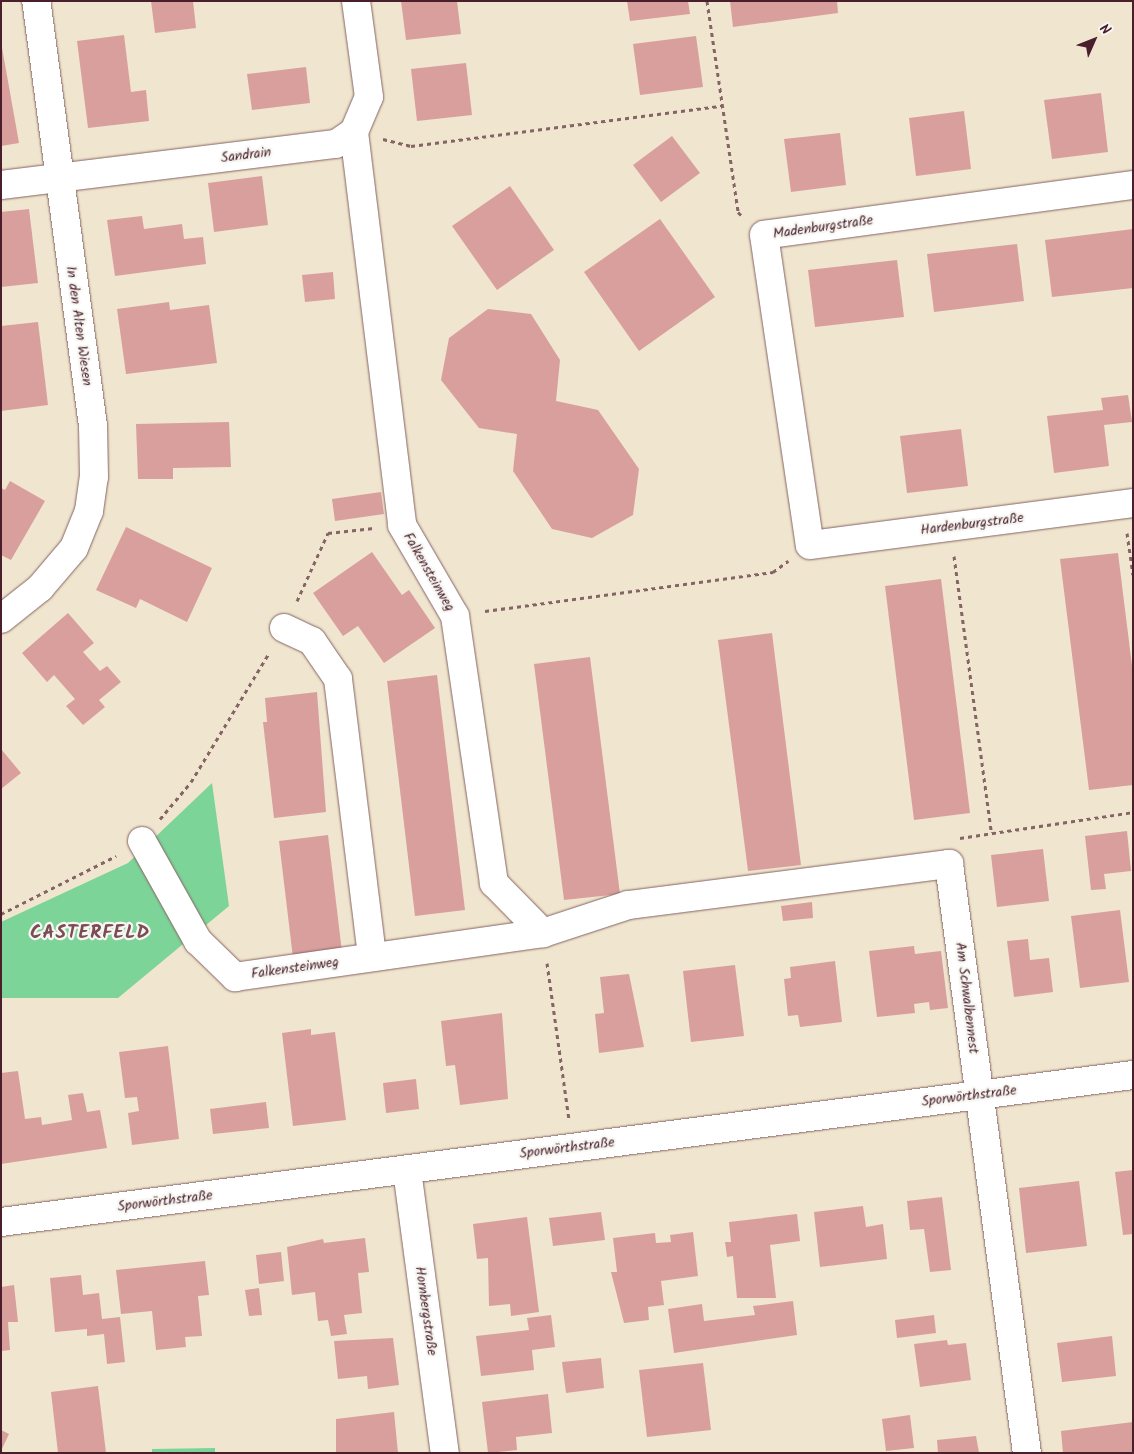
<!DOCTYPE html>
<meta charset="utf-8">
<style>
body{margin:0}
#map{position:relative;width:1134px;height:1454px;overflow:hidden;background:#f0e5ce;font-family:Kalam,sans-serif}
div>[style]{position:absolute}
.green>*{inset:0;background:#7dd498}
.building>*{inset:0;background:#d99f9d}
.path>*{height:3px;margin-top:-1.5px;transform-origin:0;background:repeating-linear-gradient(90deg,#846464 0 4px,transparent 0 8px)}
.roads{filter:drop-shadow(0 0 1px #846464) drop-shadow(0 0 1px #846464)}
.minor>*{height:28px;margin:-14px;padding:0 14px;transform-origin:14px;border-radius:14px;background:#fff}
span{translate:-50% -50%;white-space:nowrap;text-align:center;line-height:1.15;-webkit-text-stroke:4.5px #f6f6f2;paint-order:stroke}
.street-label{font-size:14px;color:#4a1f2b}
.district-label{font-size:19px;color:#7c4c53;font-weight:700;letter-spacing:1px}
.frame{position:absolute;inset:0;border:2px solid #4a1f2b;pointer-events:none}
.north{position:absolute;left:1069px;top:15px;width:50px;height:50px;-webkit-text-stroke:4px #f6f6f2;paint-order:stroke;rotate:46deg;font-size:14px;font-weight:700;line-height:20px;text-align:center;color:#4a1f2b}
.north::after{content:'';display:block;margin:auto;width:18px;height:22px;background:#4a1f2b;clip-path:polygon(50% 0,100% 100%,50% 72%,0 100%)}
</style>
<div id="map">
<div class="green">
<i style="clip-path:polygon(212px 783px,229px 906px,118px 998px,1px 998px,1px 922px,128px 863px)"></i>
<i style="clip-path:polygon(215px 1448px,215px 1453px,152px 1453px,152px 1449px)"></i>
</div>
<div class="building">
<i style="clip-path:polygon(151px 1px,193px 1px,196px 28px,155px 33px)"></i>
<i style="clip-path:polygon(401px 1px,457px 1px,461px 34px,406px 40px)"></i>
<i style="clip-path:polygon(627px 1px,688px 1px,690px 14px,630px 21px)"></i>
<i style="clip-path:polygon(730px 1px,837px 1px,838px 13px,733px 27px)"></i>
<i style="clip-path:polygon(124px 35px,131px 92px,146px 90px,149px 121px,88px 128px,77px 41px)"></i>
<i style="clip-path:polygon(696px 36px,703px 87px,640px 95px,633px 44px)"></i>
<i style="clip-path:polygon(1px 42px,19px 143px,1px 146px)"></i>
<i style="clip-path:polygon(466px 63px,472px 115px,417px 121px,411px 69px)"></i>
<i style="clip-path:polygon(306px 67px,310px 103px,252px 110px,247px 74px)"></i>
<i style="clip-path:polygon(1101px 93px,1108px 152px,1052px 159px,1044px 100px)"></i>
<i style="clip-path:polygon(964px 111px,971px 169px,916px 176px,909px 118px)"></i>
<i style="clip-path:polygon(840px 133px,846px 185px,791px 192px,784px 139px)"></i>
<i style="clip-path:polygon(672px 136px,700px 173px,661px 202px,633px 165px)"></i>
<i style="clip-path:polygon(262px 176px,268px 225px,214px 232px,208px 183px)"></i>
<i style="clip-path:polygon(510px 186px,554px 250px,497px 290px,452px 226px)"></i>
<i style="clip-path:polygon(29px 209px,38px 283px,1px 287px,1px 212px)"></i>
<i style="clip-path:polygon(142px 216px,144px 229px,182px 224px,184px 239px,203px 237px,206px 264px,115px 276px,107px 220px)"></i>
<i style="clip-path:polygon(660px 219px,715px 297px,639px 351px,584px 272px)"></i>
<i style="clip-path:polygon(1133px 229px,1133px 288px,1052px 297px,1045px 240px)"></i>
<i style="clip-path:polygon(1017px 244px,1024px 301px,934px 312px,927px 254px)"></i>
<i style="clip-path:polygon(897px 260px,904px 317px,815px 327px,808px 270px)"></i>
<i style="clip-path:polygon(333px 272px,335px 299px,305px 302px,302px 275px)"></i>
<i style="clip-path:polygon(169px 302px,170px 310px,209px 305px,217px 363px,126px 374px,117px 309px)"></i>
<i style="clip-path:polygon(488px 309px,531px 314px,560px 360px,556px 401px,598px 410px,639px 469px,633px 515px,592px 538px,552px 529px,513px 471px,517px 434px,479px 428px,441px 380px,449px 338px)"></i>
<i style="clip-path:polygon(38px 322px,48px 405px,1px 411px,1px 326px)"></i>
<i style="clip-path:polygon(1128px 395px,1132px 422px,1104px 425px,1109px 466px,1054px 473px,1047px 416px,1103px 410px,1101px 398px)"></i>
<i style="clip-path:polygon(229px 422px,231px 467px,173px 468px,173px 479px,138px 479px,136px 424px)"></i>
<i style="clip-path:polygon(961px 429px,968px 486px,907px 493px,900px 436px)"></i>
<i style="clip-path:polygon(10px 481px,45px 501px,11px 560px,1px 555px,1px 488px,5px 490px)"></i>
<i style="clip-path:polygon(381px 492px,384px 514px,335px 521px,332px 499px)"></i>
<i style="clip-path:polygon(126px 527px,212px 568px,187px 622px,140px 599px,136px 608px,96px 590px)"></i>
<i style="clip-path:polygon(372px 552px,402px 595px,409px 590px,435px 628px,384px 663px,358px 626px,343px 636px,313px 593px)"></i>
<i style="clip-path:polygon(1118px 553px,1133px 674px,1133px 785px,1089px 790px,1060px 559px)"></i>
<i style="clip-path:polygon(941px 579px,970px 813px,914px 820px,885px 586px)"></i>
<i style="clip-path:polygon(68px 613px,94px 643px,83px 652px,100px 671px,107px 666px,121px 682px,99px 700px,105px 707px,83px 725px,66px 706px,75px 699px,54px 675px,47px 682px,22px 653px)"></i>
<i style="clip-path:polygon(772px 633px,801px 865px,748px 871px,718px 640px)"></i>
<i style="clip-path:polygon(590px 657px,620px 894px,564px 900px,534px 664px)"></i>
<i style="clip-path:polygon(437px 675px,465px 910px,415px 916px,387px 681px)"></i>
<i style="clip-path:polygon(317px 692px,326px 812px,274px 818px,263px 722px,267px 722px,265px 698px)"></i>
<i style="clip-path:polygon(1px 749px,21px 773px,1px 789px)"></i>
<i style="clip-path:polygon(1127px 831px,1131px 871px,1104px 874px,1106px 889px,1091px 890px,1085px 836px)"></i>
<i style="clip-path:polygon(328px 835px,342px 952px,293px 958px,279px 841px)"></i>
<i style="clip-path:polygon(1043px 849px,1049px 901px,997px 907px,991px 855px)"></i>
<i style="clip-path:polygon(812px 902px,813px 918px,783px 921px,781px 906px)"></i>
<i style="clip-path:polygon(1120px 910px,1129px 982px,1080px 988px,1071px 916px)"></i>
<i style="clip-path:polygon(1028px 939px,1030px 960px,1049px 958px,1053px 992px,1014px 997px,1007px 941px)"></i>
<i style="clip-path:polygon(914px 946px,915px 954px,941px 951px,948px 1008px,930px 1010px,929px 1002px,914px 1004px,915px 1013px,877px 1017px,869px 951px)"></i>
<i style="clip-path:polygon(835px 961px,842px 1022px,800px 1027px,798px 1015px,788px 1016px,784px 979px,791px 978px,790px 967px)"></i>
<i style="clip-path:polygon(735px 965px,744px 1036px,691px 1042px,683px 971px)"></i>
<i style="clip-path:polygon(629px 974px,644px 1047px,599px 1053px,595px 1014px,604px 1013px,600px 977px)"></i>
<i style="clip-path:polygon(502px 1013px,508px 1099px,460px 1105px,455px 1065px,446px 1066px,441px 1021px)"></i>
<i style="clip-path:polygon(311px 1029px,311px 1035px,335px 1032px,346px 1120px,293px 1126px,282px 1033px)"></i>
<i style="clip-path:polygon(168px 1046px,179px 1139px,132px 1145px,128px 1113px,139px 1111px,137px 1097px,125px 1098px,119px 1052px)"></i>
<i style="clip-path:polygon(18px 1071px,25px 1119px,41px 1117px,42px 1125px,72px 1120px,68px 1095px,83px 1093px,87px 1112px,100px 1110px,107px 1148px,1px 1164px,1px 1073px)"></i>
<i style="clip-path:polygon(416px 1079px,419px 1109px,386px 1113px,383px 1083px)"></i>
<i style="clip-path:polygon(266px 1102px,269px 1128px,213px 1134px,210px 1109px)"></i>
<i style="clip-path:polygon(1133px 1170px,1133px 1234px,1123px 1235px,1115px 1172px)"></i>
<i style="clip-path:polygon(1079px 1181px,1087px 1246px,1026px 1253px,1019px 1188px)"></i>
<i style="clip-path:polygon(942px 1197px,951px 1270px,930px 1272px,924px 1229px,910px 1230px,907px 1201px)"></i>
<i style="clip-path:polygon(863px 1206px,866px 1227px,883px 1224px,887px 1259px,820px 1267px,814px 1212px)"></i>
<i style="clip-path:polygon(601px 1212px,605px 1240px,553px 1246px,549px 1218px)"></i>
<i style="clip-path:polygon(797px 1214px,800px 1241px,770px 1245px,776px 1298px,737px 1298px,733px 1256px,727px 1257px,725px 1242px,731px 1242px,729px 1222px)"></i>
<i style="clip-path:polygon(527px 1217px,539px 1312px,511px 1316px,510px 1304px,489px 1306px,488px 1258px,477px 1259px,473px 1224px)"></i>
<i style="clip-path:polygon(693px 1232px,698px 1276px,661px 1281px,664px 1305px,648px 1307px,649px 1320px,624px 1323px,611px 1272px,617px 1272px,613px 1238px,655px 1233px,656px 1243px,671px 1242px,670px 1235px)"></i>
<i style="clip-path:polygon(365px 1238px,369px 1272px,358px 1273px,362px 1313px,344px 1315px,347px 1334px,331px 1336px,328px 1320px,318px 1321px,315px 1292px,292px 1295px,287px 1247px,323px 1239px,324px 1243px)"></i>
<i style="clip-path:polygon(281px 1252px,284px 1281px,259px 1284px,256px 1255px)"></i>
<i style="clip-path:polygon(205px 1261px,209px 1295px,198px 1296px,202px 1336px,185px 1337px,186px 1347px,156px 1350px,152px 1311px,121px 1314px,116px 1270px)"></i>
<i style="clip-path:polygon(81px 1275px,83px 1295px,99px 1293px,102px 1319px,120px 1317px,125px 1362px,107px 1364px,104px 1334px,87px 1336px,87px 1329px,55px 1332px,50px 1278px)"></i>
<i style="clip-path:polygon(14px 1285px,18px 1322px,8px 1322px,10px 1350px,1px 1351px,1px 1287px)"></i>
<i style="clip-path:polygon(259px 1288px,262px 1315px,249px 1316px,245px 1290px)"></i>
<i style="clip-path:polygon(793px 1301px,797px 1335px,674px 1353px,668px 1309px,702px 1304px,704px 1321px,755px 1315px,753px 1306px)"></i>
<i style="clip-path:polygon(551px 1315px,555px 1347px,532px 1350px,534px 1370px,481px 1376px,476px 1336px,529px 1330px,527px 1318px)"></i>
<i style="clip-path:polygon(934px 1315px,936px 1333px,897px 1338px,895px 1320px)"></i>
<i style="clip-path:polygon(1112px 1336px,1116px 1376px,1062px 1382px,1057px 1343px)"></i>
<i style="clip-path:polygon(393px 1338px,399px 1385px,368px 1389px,367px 1376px,338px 1379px,334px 1341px)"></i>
<i style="clip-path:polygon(947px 1340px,948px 1345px,966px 1343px,971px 1380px,920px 1387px,914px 1344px)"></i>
<i style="clip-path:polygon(601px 1358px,604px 1388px,566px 1393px,562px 1362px)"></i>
<i style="clip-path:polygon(703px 1363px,711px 1430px,647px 1437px,639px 1370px)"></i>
<i style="clip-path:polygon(98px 1386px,106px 1453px,58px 1453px,51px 1392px)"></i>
<i style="clip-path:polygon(548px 1394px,552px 1433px,516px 1437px,517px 1450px,488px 1453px,482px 1402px)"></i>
<i style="clip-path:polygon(394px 1412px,398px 1453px,336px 1453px,336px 1419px)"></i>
<i style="clip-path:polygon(910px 1415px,914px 1448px,886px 1451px,882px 1419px)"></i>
<i style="clip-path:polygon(1133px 1422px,1133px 1453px,1063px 1453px,1061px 1431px)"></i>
<i style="clip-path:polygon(1px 1430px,9px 1434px,1px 1451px)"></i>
<i style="clip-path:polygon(976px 1436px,979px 1453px,938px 1453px,937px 1440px)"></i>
</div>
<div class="path">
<i style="left:707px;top:1px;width:213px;rotate:81.6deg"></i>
<i style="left:738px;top:212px;width:7px;rotate:45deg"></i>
<i style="left:383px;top:139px;width:29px;rotate:14deg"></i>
<i style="left:411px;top:146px;width:313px;rotate:-7.4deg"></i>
<i style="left:1127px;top:533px;width:42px;rotate:81.9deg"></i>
<i style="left:954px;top:556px;width:277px;rotate:82.3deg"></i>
<i style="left:297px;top:601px;width:75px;rotate:-65.5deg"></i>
<i style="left:328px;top:533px;width:46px;rotate:-6.2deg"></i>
<i style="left:485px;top:611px;width:291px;rotate:-7.7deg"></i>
<i style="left:773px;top:572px;width:19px;rotate:-36deg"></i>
<i style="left:160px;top:819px;width:48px;rotate:-50deg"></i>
<i style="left:191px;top:782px;width:151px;rotate:-58.8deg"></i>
<i style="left:960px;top:838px;width:175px;rotate:-8.5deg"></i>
<i style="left:1px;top:914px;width:129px;rotate:-26.8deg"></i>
<i style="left:547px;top:963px;width:159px;rotate:82deg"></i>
</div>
<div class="roads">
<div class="minor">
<i style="left:354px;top:132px;width:396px;rotate:83deg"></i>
<i style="left:402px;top:525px;width:105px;rotate:59.8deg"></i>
<i style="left:455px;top:616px;width:270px;rotate:81.7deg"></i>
<i style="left:494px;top:883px;width:70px;rotate:45.6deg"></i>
<i style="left:1px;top:185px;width:337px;rotate:-7deg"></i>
<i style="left:336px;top:144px;width:22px;rotate:-34deg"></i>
<i style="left:354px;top:132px;width:38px;rotate:-67deg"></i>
<i style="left:369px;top:97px;width:97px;rotate:-97.7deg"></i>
<i style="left:1133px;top:185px;width:372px;rotate:172.3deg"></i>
<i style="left:764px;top:235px;width:313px;rotate:81.6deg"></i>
<i style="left:810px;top:545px;width:326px;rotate:-7.4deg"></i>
<i style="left:1px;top:619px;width:50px;rotate:-38.5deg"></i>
<i style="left:40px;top:588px;width:52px;rotate:-49.6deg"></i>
<i style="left:74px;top:548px;width:40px;rotate:-68deg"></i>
<i style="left:89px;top:511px;width:34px;rotate:-82deg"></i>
<i style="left:94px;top:477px;width:51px;rotate:-91.1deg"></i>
<i style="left:93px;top:426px;width:429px;rotate:-97.6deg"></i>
<i style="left:284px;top:628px;width:31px;rotate:25deg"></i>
<i style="left:312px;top:641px;width:46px;rotate:55.6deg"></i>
<i style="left:338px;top:679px;width:280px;rotate:83deg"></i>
<i style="left:142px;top:841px;width:115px;rotate:60.8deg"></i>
<i style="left:198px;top:941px;width:52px;rotate:44.2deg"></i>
<i style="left:235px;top:977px;width:311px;rotate:-8.1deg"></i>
<i style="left:543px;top:933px;width:89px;rotate:-18.2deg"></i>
<i style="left:628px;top:905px;width:324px;rotate:-7.3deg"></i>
<i style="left:949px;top:864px;width:594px;rotate:82.46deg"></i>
<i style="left:407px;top:1170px;width:286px;rotate:82.4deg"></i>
<i style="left:1px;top:1222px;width:1142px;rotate:-7.4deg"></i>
</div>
</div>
<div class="street-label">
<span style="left:246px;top:155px;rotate:-7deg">Sandrain</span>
<span style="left:823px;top:227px;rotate:-8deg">Madenburgstraße</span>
<span style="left:79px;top:326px;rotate:82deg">In den Alten Wiesen</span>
<span style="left:972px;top:524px;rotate:-7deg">Hardenburgstraße</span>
<span style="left:429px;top:572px;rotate:60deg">Falkensteinweg</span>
<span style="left:295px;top:968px;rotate:-8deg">Falkensteinweg</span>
<span style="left:967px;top:998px;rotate:83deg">Am Schwalbennest</span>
<span style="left:969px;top:1096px;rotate:-7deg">Sporwörthstraße</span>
<span style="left:567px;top:1148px;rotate:-7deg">Sporwörthstraße</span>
<span style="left:165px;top:1201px;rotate:-7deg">Sporwörthstraße</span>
<span style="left:426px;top:1311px;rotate:82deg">Hornbergstraße</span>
</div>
<div class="district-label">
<span style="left:90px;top:934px">CASTERFELD</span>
</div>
<div class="frame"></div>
<div class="north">N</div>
</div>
